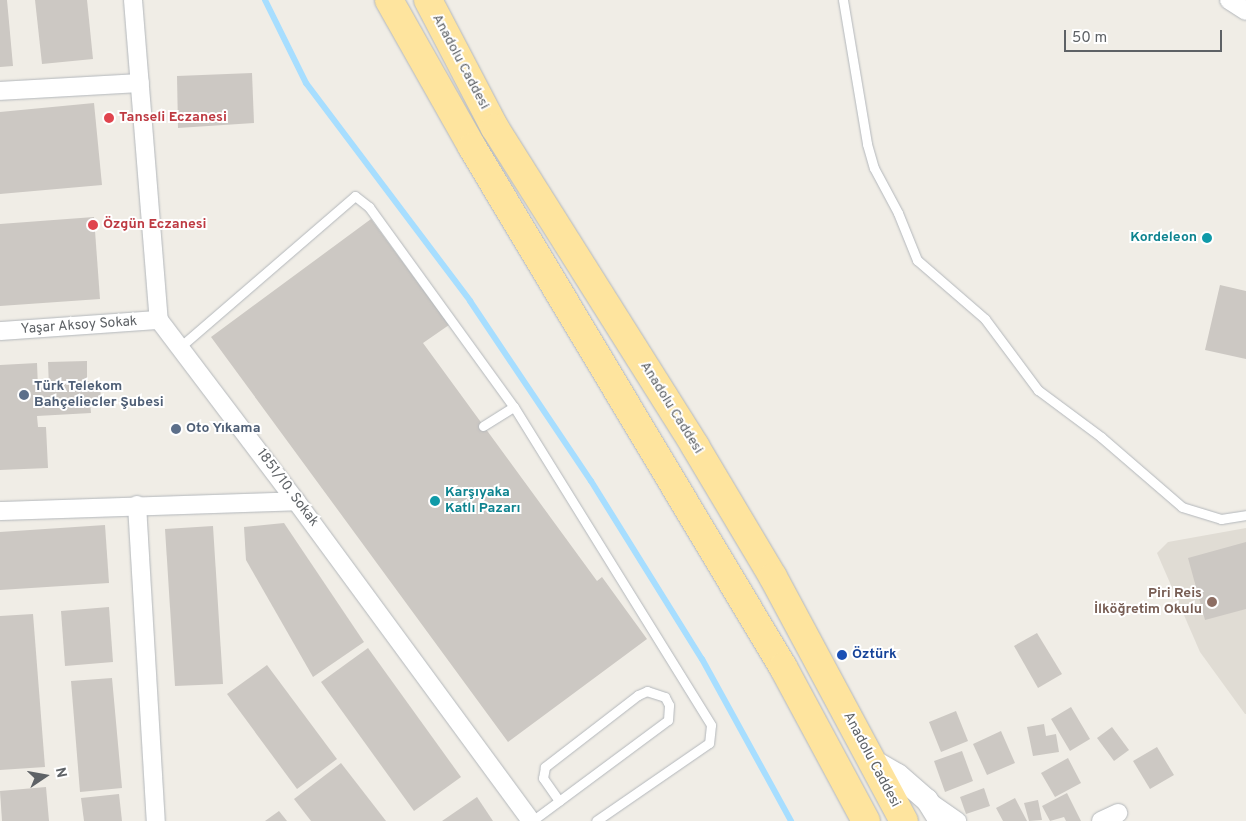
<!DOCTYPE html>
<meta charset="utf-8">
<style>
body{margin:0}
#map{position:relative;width:1246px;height:821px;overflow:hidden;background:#f0ede6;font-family:Overpass,sans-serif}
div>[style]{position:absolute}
.education>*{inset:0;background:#e0dcd4}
.stream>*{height:6px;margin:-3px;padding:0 3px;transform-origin:3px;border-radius:3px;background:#a7deff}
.building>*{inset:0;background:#ccc8c3}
.roads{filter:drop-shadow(0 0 1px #b3b7bb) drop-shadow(0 0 1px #b3b7bb)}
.service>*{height:9px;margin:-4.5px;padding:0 4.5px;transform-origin:4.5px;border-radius:4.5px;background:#fff}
.minor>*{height:18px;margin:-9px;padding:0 9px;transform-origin:9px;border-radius:9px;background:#fff}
.tertiary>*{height:22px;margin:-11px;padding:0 11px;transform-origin:11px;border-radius:11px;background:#fff}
.trunk>*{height:28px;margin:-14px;padding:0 14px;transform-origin:14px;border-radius:14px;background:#fee49e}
.dots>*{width:14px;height:14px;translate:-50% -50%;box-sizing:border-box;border:2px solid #fff;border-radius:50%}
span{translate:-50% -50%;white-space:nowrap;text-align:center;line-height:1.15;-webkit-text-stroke:4px #fff;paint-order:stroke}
.street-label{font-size:14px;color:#5e6266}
.health-label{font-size:14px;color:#be3a42;font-weight:700}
.left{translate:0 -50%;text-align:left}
.culture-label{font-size:14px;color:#0d838f;font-weight:700}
.right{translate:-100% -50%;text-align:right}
.service-label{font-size:14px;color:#4e5e75;font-weight:700}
.education-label{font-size:14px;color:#785e54;font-weight:700}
.transit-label{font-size:14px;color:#164399;font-weight:700}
.north{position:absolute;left:20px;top:751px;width:50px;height:50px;-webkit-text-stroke:4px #fff;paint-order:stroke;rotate:78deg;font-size:14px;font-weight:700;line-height:20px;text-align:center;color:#5e6266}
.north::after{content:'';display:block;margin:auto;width:18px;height:22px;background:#5e6266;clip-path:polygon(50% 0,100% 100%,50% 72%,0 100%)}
.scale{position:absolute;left:1064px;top:30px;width:158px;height:22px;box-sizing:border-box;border:2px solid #5e6266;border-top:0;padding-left:6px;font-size:15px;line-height:18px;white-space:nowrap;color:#5e6266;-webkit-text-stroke:4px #fff;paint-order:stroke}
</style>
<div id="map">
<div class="education">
<i style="clip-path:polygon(1246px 528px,1246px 714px,1245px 714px,1200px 652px,1157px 553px,1168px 542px)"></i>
</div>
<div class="stream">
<i style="left:265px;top:0;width:93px;rotate:63.7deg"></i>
<i style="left:306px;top:83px;width:273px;rotate:53deg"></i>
<i style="left:470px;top:301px;width:217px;rotate:56.1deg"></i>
<i style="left:591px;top:481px;width:210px;rotate:58.1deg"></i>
<i style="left:702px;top:659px;width:185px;rotate:61.2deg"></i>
</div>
<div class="building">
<i style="clip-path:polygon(0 0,7px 0,13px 66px,0 67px)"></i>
<i style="clip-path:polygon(35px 0,87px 0,93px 59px,42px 64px)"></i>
<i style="clip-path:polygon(252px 73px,254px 123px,178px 128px,177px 76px)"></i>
<i style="clip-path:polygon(94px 103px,102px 185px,0 194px,0 112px)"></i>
<i style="clip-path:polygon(94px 217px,100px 299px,0 306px,0 224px)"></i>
<i style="clip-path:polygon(371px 219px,449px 325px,423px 343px,597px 581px,602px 577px,647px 639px,508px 742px,211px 337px)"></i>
<i style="clip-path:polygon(1220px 285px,1246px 291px,1246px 359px,1205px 350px)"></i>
<i style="clip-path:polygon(87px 361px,87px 381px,100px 381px,101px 401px,90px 402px,91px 413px,37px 416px,38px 427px,46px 427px,48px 468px,0 470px,0 365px,37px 363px,38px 388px,49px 387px,48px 362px)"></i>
<i style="clip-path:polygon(284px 523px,364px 642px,313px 677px,246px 560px,244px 527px)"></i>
<i style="clip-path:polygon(105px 525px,109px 583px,0 590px,0 532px)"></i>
<i style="clip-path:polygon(213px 526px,223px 684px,175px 686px,165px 529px)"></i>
<i style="clip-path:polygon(1246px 542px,1246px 609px,1205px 620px,1188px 558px)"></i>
<i style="clip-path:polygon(109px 607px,113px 662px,65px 666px,61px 611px)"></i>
<i style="clip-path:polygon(33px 614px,45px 767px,0 770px,0 616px)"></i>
<i style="clip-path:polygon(1037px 633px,1062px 674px,1038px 688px,1014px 646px)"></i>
<i style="clip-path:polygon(368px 648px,461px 777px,414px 811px,321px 682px)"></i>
<i style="clip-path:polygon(267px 665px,337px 759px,297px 789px,227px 694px)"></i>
<i style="clip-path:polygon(112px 678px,122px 788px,80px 792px,71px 681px)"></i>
<i style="clip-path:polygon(1071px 707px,1090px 739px,1070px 751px,1051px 719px)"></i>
<i style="clip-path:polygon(956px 711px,968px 741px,941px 752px,929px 722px)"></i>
<i style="clip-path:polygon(1044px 724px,1046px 736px,1056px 734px,1059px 752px,1033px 756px,1027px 727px)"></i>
<i style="clip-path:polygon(1112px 727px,1129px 750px,1114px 761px,1097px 738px)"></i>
<i style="clip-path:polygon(1001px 731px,1015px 763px,987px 775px,973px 744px)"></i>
<i style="clip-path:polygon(1157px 747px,1174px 775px,1150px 789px,1133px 761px)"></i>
<i style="clip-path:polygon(962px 751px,973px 781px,945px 792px,934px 761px)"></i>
<i style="clip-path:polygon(1068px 758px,1081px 783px,1055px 797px,1041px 773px)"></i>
<i style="clip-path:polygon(341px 763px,386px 821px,311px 821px,294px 799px)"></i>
<i style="clip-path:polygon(46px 787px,49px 821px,2px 821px,0 791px)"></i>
<i style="clip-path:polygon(984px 788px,990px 806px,966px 814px,960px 797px)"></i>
<i style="clip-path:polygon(1067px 793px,1081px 821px,1066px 821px,1064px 817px,1050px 821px,1042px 806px)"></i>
<i style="clip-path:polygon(119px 794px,122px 821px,84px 821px,81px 798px)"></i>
<i style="clip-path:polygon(477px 797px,493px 821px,442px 821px)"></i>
<i style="clip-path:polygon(1015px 798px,1027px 821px,1003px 821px,996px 808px)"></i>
<i style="clip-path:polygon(1038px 800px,1042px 820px,1029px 821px,1024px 803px)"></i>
<i style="clip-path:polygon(279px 811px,287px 821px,265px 821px)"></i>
</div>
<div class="roads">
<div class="service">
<i style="left:843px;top:0;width:146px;rotate:80.5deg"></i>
<i style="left:867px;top:144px;width:25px;rotate:74deg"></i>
<i style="left:874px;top:168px;width:51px;rotate:61.9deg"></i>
<i style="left:898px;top:213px;width:51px;rotate:68deg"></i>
<i style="left:917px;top:260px;width:90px;rotate:40.9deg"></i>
<i style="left:985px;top:319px;width:89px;rotate:53.3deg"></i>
<i style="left:1038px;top:390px;width:79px;rotate:36.7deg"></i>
<i style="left:1101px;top:437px;width:107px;rotate:40.8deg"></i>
<i style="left:1182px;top:507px;width:41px;rotate:17.1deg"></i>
<i style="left:1221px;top:519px;width:25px;rotate:-9deg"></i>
<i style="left:180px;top:347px;width:231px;rotate:-40.8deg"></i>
<i style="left:355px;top:196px;width:18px;rotate:38deg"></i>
<i style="left:369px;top:207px;width:247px;rotate:54.1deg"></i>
<i style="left:483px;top:426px;width:36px;rotate:-32deg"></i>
<i style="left:514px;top:407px;width:374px;rotate:58.2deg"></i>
<i style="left:711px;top:725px;width:18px;rotate:96deg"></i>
<i style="left:709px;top:743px;width:137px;rotate:145.4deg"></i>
<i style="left:532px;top:821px;width:169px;rotate:-36.6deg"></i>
<i style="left:668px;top:720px;width:15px;rotate:-86deg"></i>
<i style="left:669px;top:705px;width:9px;rotate:-117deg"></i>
<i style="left:665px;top:697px;width:19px;rotate:-162deg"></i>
<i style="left:647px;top:691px;width:10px;rotate:156deg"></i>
<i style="left:638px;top:695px;width:118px;rotate:142.3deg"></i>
<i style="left:545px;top:767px;width:11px;rotate:100deg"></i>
<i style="left:543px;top:778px;width:28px;rotate:55deg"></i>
</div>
<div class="minor">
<i style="left:133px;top:0;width:321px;rotate:85.4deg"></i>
<i style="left:159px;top:320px;width:227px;rotate:52.9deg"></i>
<i style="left:296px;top:501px;width:397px;rotate:53.7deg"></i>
<i style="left:1229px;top:0;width:20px;rotate:33deg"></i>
<i style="left:0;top:91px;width:140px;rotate:-3.3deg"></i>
<i style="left:0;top:331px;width:159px;rotate:-4deg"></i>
<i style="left:137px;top:505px;width:317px;rotate:86.6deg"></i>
<i style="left:0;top:511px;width:296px;rotate:-1.9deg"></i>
<i style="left:931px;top:803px;width:32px;rotate:35deg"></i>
<i style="left:1101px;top:821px;width:19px;rotate:-25deg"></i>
</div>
<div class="tertiary">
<i style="left:870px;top:759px;width:32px;rotate:30deg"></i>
<i style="left:898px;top:775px;width:38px;rotate:41deg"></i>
<i style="left:927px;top:800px;width:25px;rotate:58deg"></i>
</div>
<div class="trunk">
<i style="left:389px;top:0;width:169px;rotate:60.5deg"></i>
<i style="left:472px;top:147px;width:606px;rotate:59.12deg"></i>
<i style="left:783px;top:667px;width:175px;rotate:61.7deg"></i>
<i style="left:428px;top:0;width:144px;rotate:62.4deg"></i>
<i style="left:495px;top:128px;width:376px;rotate:57.8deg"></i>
<i style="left:695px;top:446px;width:152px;rotate:59.2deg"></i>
<i style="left:773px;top:577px;width:277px;rotate:61.8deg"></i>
</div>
</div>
<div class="dots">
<i style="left:109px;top:118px;background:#e0444e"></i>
<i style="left:93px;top:225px;background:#e0444e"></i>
<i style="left:1207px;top:238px;background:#0f9aa8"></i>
<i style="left:24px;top:395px;background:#5c6f8a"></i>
<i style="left:176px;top:429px;background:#5c6f8a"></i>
<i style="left:435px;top:501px;background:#0f9aa8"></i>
<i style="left:1212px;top:602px;background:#8d6e63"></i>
<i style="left:842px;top:655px;background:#1a4fb4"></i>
</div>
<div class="street-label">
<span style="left:460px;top:62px;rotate:62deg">Anadolu Caddesi</span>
<span style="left:79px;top:326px;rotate:-4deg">Yaşar Aksoy Sokak</span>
<span style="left:671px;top:408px;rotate:58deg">Anadolu Caddesi</span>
<span style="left:287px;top:488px;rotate:53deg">1851/10. Sokak</span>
<span style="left:871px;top:760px;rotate:62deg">Anadolu Caddesi</span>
</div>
<div class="health-label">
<span class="left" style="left:119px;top:118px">Tanseli Eczanesi</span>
<span class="left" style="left:103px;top:225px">Özgün Eczanesi</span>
</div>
<div class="culture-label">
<span class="right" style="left:1197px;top:238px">Kordeleon</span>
<span class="left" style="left:445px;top:501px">Karşıyaka<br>Katlı Pazarı</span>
</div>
<div class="service-label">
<span class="left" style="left:34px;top:395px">Türk Telekom<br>Bahçeliecler Şubesi</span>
<span class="left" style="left:186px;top:429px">Oto Yıkama</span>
</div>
<div class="education-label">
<span class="right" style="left:1202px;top:602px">Piri Reis<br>İlköğretim Okulu</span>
</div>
<div class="transit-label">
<span class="left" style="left:852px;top:655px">Öztürk</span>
</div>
<div class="north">N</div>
<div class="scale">50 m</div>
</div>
